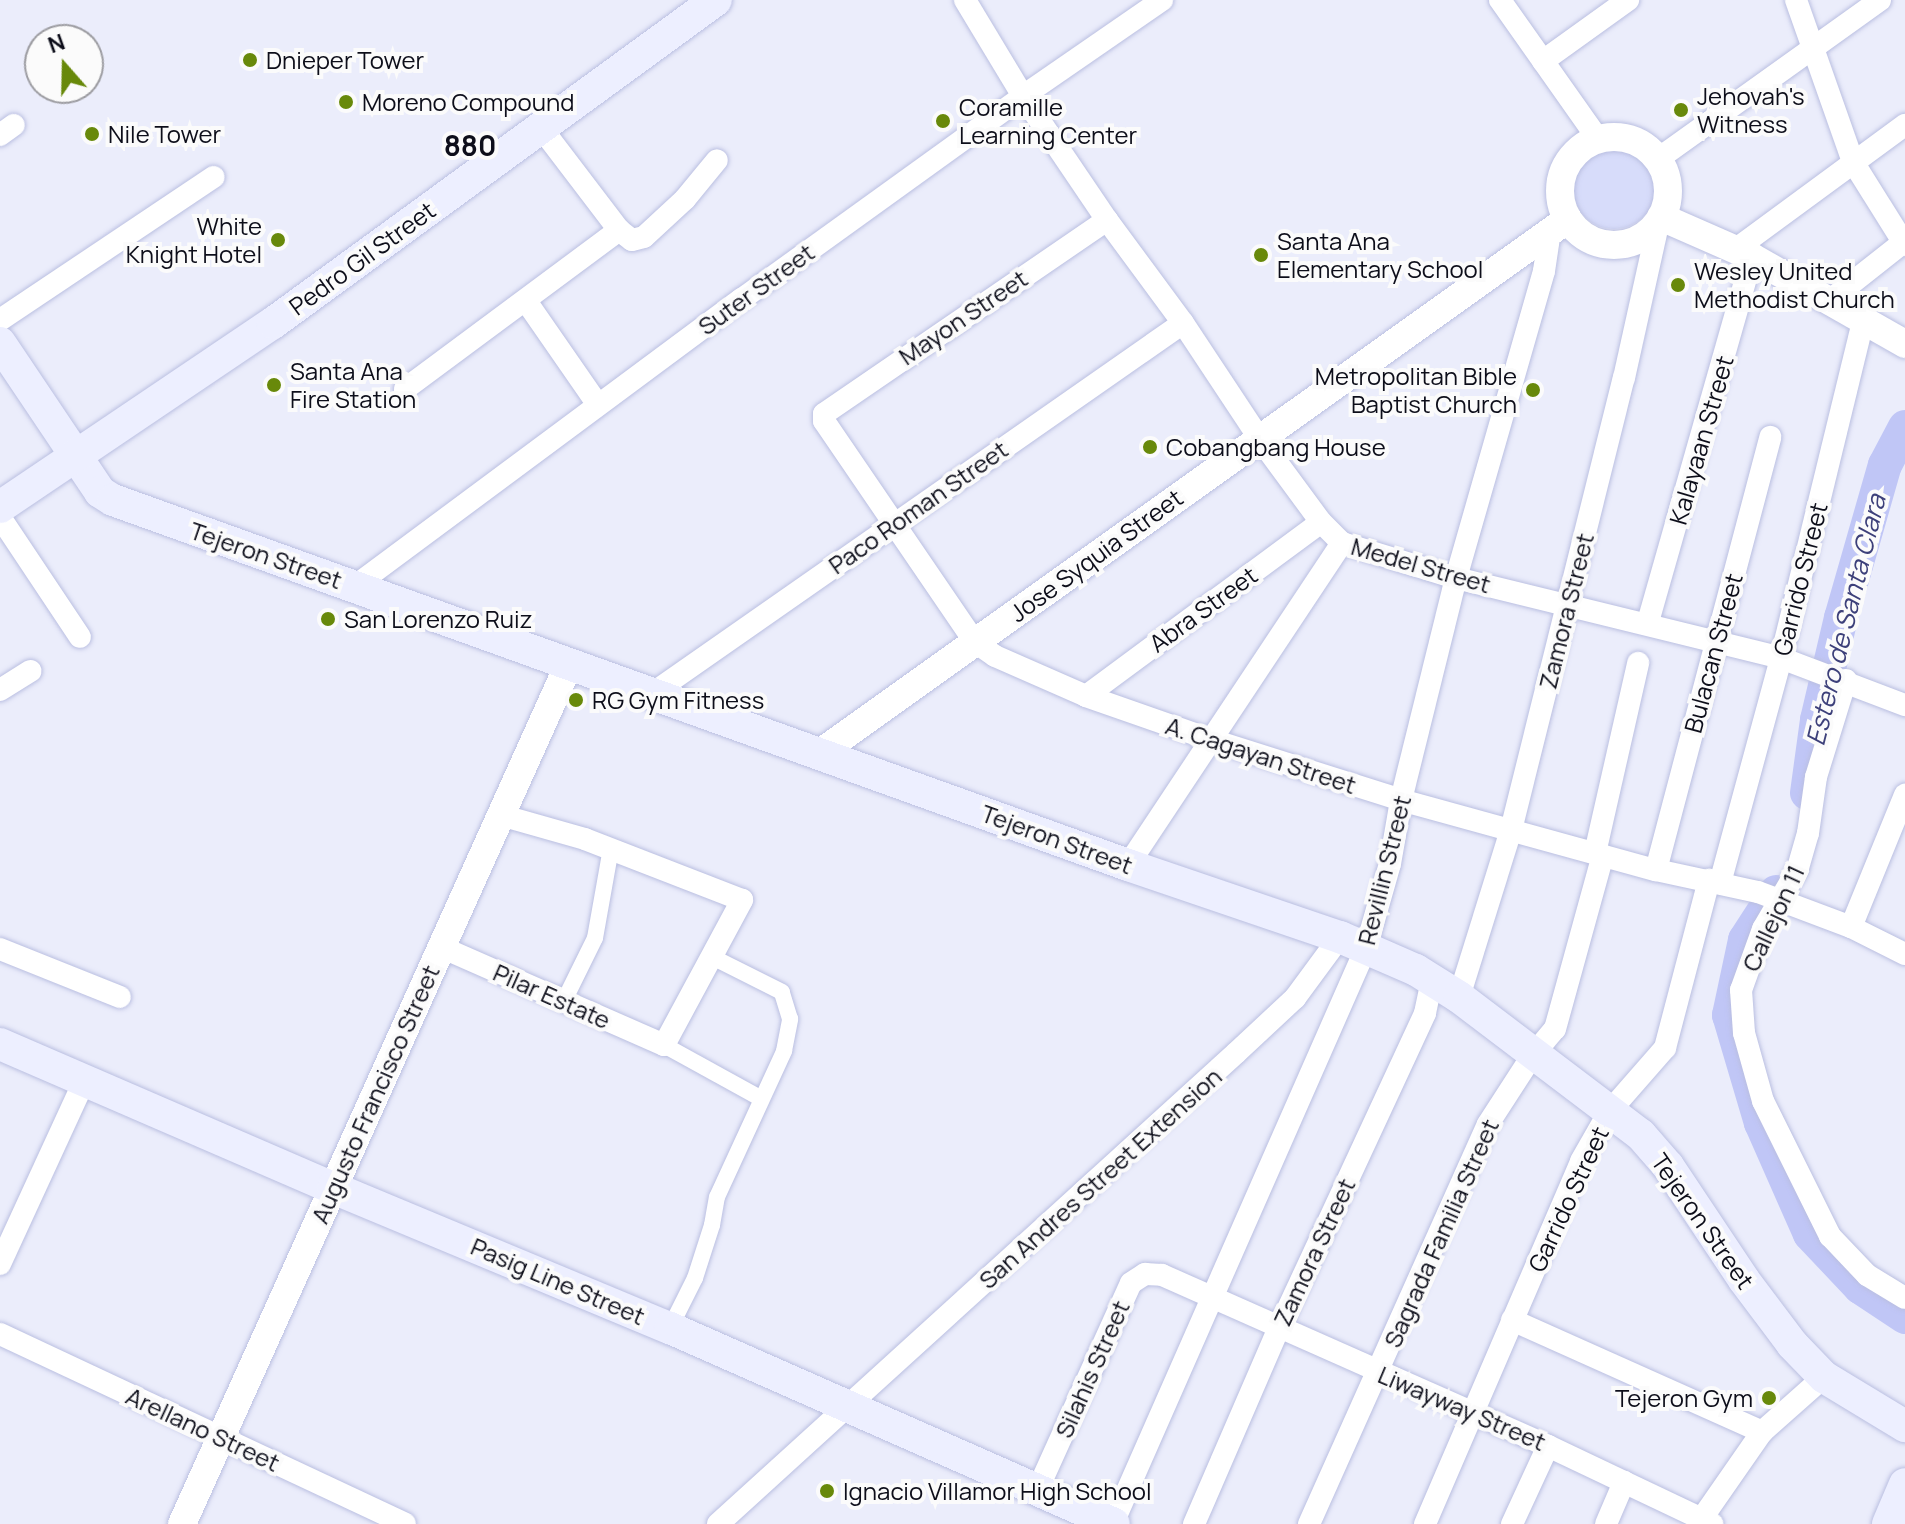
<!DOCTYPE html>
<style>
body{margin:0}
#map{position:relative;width:1905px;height:1524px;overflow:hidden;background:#ebedfb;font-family:Manrope,sans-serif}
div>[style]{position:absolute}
.green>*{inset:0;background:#d7dcfa}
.round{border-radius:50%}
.river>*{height:34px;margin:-17px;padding:0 17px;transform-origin:17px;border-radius:17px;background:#c0c6f6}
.roads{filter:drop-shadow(0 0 2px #babfe1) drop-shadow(0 0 2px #babfe1)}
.pedestrian>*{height:16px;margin:-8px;padding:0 8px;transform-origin:8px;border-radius:8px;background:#fff}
.minor>*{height:22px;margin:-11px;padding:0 11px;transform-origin:11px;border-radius:11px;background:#fff}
.tertiary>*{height:28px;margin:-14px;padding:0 14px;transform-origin:14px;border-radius:14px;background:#fff}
.tertiary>.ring{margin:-14px;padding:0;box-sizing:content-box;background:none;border:28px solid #fff;border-radius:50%}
.secondary>*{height:32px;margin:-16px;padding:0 16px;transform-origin:16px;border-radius:16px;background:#edefff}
.dots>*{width:22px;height:22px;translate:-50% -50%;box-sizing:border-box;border:4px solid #fbfbfb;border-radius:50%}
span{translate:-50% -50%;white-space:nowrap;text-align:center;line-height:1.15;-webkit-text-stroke:8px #fbfbfb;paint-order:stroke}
.poi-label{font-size:24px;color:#0d0e1a}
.left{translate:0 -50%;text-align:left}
.right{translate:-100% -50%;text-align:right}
.street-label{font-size:24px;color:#0d0e1a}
.water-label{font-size:26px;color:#3d407a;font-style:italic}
.quarter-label{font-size:28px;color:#0d0e1a;font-weight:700}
.north{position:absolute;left:24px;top:24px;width:80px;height:80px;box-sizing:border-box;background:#fbfbfb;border:2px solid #9c9ca1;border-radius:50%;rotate:340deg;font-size:22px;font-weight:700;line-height:32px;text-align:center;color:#0d0e1a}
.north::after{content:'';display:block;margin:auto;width:28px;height:36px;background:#68890a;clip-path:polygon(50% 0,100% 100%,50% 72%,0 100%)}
</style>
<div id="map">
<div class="green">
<i class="round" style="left:1573px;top:147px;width:82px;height:82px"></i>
</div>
<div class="river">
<i style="left:1807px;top:793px;width:74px;rotate:-82.2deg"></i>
<i style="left:1817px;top:720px;width:105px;rotate:-76.8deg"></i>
<i style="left:1841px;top:618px;width:159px;rotate:-74deg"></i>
<i style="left:1885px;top:465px;width:43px;rotate:-62.2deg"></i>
<i style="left:1776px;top:892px;width:57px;rotate:122.9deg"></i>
<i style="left:1745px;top:940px;width:77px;rotate:102deg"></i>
<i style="left:1729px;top:1015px;width:113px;rotate:73.5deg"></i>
<i style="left:1761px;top:1123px;width:121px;rotate:66.2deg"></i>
<i style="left:1810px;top:1234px;width:73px;rotate:46.7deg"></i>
<i style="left:1860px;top:1287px;width:54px;rotate:33.7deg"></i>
</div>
<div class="roads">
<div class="pedestrian">
<i style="left:564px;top:1001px;width:70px;rotate:-63.8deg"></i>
<i style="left:595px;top:938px;width:91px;rotate:-79.9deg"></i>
<i style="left:664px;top:1045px;width:110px;rotate:28.9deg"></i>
<i style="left:670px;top:1328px;width:56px;rotate:-63.4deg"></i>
<i style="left:695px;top:1278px;width:56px;rotate:-72.2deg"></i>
<i style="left:712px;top:1225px;width:28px;rotate:-80deg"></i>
<i style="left:717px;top:1197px;width:161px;rotate:-65.3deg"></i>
<i style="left:784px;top:1051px;width:33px;rotate:-79deg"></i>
<i style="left:790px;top:1019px;width:28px;rotate:-107deg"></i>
<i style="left:782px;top:992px;width:80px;rotate:-153.4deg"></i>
</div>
<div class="minor">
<i style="left:965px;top:0;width:112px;rotate:58.9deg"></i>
<i style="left:1023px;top:96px;width:150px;rotate:55.9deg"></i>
<i style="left:1107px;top:220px;width:128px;rotate:53.6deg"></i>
<i style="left:1183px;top:323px;width:138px;rotate:56.5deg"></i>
<i style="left:1259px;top:438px;width:104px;rotate:53.6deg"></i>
<i style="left:1321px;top:522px;width:30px;rotate:45deg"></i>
<i style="left:1342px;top:543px;width:119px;rotate:17.1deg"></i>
<i style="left:1456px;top:578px;width:335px;rotate:13.8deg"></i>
<i style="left:1781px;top:658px;width:133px;rotate:20.8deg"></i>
<i style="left:1500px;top:0;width:170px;rotate:54.8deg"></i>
<i style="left:1796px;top:0;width:172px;rotate:70.6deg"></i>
<i style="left:1853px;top:162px;width:98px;rotate:57.9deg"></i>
<i style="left:1543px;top:61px;width:105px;rotate:-35.7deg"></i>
<i style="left:542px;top:129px;width:127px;rotate:52.7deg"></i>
<i style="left:619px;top:230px;width:16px;rotate:38deg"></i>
<i style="left:632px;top:240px;width:12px;rotate:-14deg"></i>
<i style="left:644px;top:237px;width:56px;rotate:-42.8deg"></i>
<i style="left:685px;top:199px;width:50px;rotate:-50.6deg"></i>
<i style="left:0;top:135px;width:17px;rotate:-36deg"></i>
<i style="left:1658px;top:159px;width:273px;rotate:-35.6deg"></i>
<i style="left:1107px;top:220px;width:343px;rotate:145.6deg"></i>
<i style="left:824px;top:414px;width:7px;rotate:90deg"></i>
<i style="left:824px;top:421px;width:268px;rotate:55.7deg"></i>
<i style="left:975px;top:642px;width:24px;rotate:35deg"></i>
<i style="left:995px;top:656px;width:99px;rotate:23.7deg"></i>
<i style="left:1086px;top:696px;width:130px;rotate:19.3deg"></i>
<i style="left:1209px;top:739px;width:201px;rotate:17.6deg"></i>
<i style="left:1401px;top:800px;width:264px;rotate:15.4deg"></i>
<i style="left:1656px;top:870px;width:104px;rotate:12.2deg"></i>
<i style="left:1758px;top:892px;width:99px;rotate:20.6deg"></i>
<i style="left:1851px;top:927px;width:60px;rotate:26.6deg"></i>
<i style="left:1736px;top:249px;width:210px;rotate:-36.3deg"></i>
<i style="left:526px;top:301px;width:126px;rotate:55.3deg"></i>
<i style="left:1829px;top:301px;width:97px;rotate:-38.3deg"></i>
<i style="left:0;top:320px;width:257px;rotate:-33.8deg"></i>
<i style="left:405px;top:389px;width:267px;rotate:-36.6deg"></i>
<i style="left:0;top:517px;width:144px;rotate:56.3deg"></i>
<i style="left:355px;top:586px;width:482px;rotate:-36.6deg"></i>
<i style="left:742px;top:299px;width:347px;rotate:-35.8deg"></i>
<i style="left:1023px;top:96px;width:169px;rotate:-34.6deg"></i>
<i style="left:1648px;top:622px;width:380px;rotate:-74.1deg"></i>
<i style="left:1846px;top:680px;width:102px;rotate:107.2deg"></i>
<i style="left:1816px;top:777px;width:57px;rotate:98.1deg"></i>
<i style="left:1808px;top:833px;width:37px;rotate:106deg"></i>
<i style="left:1798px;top:869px;width:69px;rotate:120.3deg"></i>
<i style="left:1763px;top:929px;width:65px;rotate:109.8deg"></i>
<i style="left:1741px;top:990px;width:43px;rotate:86deg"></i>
<i style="left:1744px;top:1033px;width:71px;rotate:74.4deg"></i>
<i style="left:1763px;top:1101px;width:151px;rotate:63.6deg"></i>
<i style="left:1830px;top:1236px;width:54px;rotate:46.5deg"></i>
<i style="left:1867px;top:1275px;width:44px;rotate:31.2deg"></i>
<i style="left:0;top:690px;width:36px;rotate:-32deg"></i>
<i style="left:653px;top:693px;width:646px;rotate:-34.92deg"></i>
<i style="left:1086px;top:696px;width:292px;rotate:-36.5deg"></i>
<i style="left:1595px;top:853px;width:195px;rotate:-77.2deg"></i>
<i style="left:1128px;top:865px;width:387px;rotate:-56.4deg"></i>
<i style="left:1656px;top:870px;width:448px;rotate:-75.2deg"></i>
<i style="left:1720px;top:883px;width:233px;rotate:-74.8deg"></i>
<i style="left:1781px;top:658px;width:347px;rotate:-76.3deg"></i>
<i style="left:1851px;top:927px;width:143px;rotate:-67.8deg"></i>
<i style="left:441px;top:947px;width:244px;rotate:23.7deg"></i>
<i style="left:664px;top:1045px;width:165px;rotate:-61.7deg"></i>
<i style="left:742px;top:900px;width:168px;rotate:-158.8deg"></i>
<i style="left:585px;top:839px;width:88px;rotate:-164.2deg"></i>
<i style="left:0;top:949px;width:129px;rotate:21.8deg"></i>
<i style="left:1459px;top:997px;width:175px;rotate:-72.7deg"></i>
<i style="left:1511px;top:830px;width:466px;rotate:-76deg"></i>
<i style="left:1624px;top:378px;width:162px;rotate:-77.5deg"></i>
<i style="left:0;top:1264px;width:201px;rotate:-65.3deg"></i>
<i style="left:1512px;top:1320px;width:274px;rotate:24.1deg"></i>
<i style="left:0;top:1334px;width:447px;rotate:25.1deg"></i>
<i style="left:1037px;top:1491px;width:228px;rotate:-65.7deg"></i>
<i style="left:1131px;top:1283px;width:17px;rotate:-33deg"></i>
<i style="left:1145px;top:1274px;width:17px;rotate:3deg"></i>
<i style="left:1162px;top:1275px;width:422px;rotate:23.9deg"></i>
<i style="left:1548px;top:1446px;width:182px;rotate:25.4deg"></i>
<i style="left:1113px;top:1523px;width:628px;rotate:-66.25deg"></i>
<i style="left:1366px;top:948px;width:87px;rotate:-74.1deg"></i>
<i style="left:1390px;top:864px;width:65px;rotate:-80.2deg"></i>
<i style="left:1401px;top:800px;width:229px;rotate:-76.1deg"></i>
<i style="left:1456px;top:578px;width:319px;rotate:-74deg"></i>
<i style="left:1544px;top:271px;width:40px;rotate:-81.5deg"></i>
<i style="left:718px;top:1524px;width:700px;rotate:-42.28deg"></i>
<i style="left:1236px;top:1053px;width:81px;rotate:-43deg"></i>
<i style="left:1295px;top:998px;width:76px;rotate:-53.6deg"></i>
<i style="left:1194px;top:1524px;width:214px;rotate:-66.6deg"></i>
<i style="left:1279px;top:1328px;width:347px;rotate:-65.1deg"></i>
<i style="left:1425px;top:1013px;width:34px;rotate:-78deg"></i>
<i style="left:1309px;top:1524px;width:438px;rotate:-65.9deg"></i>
<i style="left:1488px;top:1124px;width:81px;rotate:-57.1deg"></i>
<i style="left:1532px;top:1056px;width:35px;rotate:-50deg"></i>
<i style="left:1555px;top:1029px;width:180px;rotate:-74.6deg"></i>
<i style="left:1425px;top:1524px;width:395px;rotate:-66.7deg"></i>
<i style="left:1581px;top:1161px;width:56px;rotate:-60.3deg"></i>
<i style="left:1609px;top:1112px;width:85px;rotate:-48.8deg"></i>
<i style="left:1665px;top:1048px;width:174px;rotate:-75.3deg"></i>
<i style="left:1512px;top:1524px;width:86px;rotate:-65.2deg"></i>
<i style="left:1606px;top:1524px;width:46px;rotate:-66.8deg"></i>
<i style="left:1698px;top:1524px;width:112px;rotate:-55.2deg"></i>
<i style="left:1762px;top:1432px;width:83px;rotate:-41.6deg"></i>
</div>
<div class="tertiary">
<i class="ring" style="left:1560px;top:137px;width:80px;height:80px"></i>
<i style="left:1661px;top:217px;width:99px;rotate:23.7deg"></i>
<i style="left:1752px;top:257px;width:176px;rotate:29.6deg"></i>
<i style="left:820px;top:753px;width:919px;rotate:-35.52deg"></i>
<i style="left:182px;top:1524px;width:943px;rotate:-65.77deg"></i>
</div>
<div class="secondary">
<i style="left:0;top:343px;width:179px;rotate:56.1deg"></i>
<i style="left:100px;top:492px;width:15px;rotate:32deg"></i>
<i style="left:113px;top:500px;width:1079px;rotate:19.78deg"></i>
<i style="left:1128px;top:865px;width:224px;rotate:18.8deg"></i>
<i style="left:1340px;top:937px;width:83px;rotate:23.5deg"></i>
<i style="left:1416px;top:970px;width:51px;rotate:32.1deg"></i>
<i style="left:1459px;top:997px;width:228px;rotate:37.2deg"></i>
<i style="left:1641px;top:1135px;width:41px;rotate:48.9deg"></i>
<i style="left:1668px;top:1166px;width:137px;rotate:56.3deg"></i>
<i style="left:1744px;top:1280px;width:80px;rotate:53.1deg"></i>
<i style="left:1792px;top:1344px;width:46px;rotate:45.9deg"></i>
<i style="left:1824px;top:1377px;width:95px;rotate:31.2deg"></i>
<i style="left:0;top:507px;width:329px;rotate:-34deg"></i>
<i style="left:273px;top:323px;width:548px;rotate:-36.1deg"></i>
<i style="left:0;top:1044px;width:363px;rotate:23.4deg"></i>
<i style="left:333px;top:1188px;width:365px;rotate:22.6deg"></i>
<i style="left:670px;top:1328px;width:485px;rotate:23.8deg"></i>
<i style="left:1888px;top:1524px;width:43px;rotate:-67deg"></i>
</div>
</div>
<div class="dots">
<i style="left:250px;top:60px;background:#68890a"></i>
<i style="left:346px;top:102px;background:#68890a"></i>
<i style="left:1681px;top:110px;background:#68890a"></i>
<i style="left:943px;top:121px;background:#68890a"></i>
<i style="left:92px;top:134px;background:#68890a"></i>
<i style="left:278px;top:240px;background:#68890a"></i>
<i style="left:1261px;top:255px;background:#68890a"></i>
<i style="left:1678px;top:285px;background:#68890a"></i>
<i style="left:274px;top:385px;background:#68890a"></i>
<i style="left:1533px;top:390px;background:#68890a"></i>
<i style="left:1150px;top:447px;background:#68890a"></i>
<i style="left:328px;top:619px;background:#68890a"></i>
<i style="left:576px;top:700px;background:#68890a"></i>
<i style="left:1769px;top:1398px;background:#68890a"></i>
<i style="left:827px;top:1491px;background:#68890a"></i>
</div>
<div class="poi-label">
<span class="left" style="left:266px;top:60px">Dnieper Tower</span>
<span class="left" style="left:1697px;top:110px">Jehovah's<br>Witness</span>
<span class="left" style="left:362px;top:102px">Moreno Compound</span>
<span class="left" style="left:959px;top:121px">Coramille<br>Learning Center</span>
<span class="left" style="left:108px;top:134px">Nile Tower</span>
<span class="right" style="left:262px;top:240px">White<br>Knight Hotel</span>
<span class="left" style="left:1277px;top:255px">Santa Ana<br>Elementary School</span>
<span class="left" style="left:1694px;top:285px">Wesley United<br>Methodist Church</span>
<span class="left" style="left:290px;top:385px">Santa Ana<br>Fire Station</span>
<span class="right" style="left:1517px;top:390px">Metropolitan Bible<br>Baptist Church</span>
<span class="left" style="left:1166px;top:447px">Cobangbang House</span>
<span class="left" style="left:344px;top:619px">San Lorenzo Ruiz</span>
<span class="left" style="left:592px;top:700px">RG Gym Fitness</span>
<span class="right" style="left:1753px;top:1398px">Tejeron Gym</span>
<span class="left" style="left:843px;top:1491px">Ignacio Villamor High School</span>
</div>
<div class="street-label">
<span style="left:362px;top:258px;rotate:-36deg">Pedro Gil Street</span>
<span style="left:756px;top:289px;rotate:-36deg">Suter Street</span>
<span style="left:963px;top:317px;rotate:-34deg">Mayon Street</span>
<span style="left:1701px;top:440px;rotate:-74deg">Kalayaan Street</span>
<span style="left:918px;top:507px;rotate:-35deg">Paco Roman Street</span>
<span style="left:266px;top:555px;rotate:19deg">Tejeron Street</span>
<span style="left:1096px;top:555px;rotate:-36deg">Jose Syquia Street</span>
<span style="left:1421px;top:565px;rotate:16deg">Medel Street</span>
<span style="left:1800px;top:579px;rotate:-76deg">Garrido Street</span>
<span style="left:1203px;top:609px;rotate:-36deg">Abra Street</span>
<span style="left:1566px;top:611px;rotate:-76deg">Zamora Street</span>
<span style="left:1713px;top:653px;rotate:-75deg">Bulacan Street</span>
<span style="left:1261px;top:755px;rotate:18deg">A. Cagayan Street</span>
<span style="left:1057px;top:839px;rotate:20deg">Tejeron Street</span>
<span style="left:1384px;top:870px;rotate:-76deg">Revillin Street</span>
<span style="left:1773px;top:918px;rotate:-65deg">Callejon 11</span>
<span style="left:552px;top:996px;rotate:24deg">Pilar Estate</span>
<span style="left:375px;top:1094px;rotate:-66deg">Augusto Francisco Street</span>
<span style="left:1100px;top:1178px;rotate:-42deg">San Andres Street Extension</span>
<span style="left:1568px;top:1199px;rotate:-65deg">Garrido Street</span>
<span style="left:1703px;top:1221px;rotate:55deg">Tejeron Street</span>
<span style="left:1441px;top:1233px;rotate:-66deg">Sagrada Familia Street</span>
<span style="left:1314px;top:1252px;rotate:-65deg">Zamora Street</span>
<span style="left:558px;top:1281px;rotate:23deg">Pasig Line Street</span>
<span style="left:1092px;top:1369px;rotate:-66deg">Silahis Street</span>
<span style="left:1462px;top:1408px;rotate:23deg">Liwayway Street</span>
<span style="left:203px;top:1429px;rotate:25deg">Arellano Street</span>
</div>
<div class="water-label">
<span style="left:1846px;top:620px;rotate:-76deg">Estero de Santa Clara</span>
</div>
<div class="quarter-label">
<span style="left:470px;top:145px">880</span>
</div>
<div class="north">N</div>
</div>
